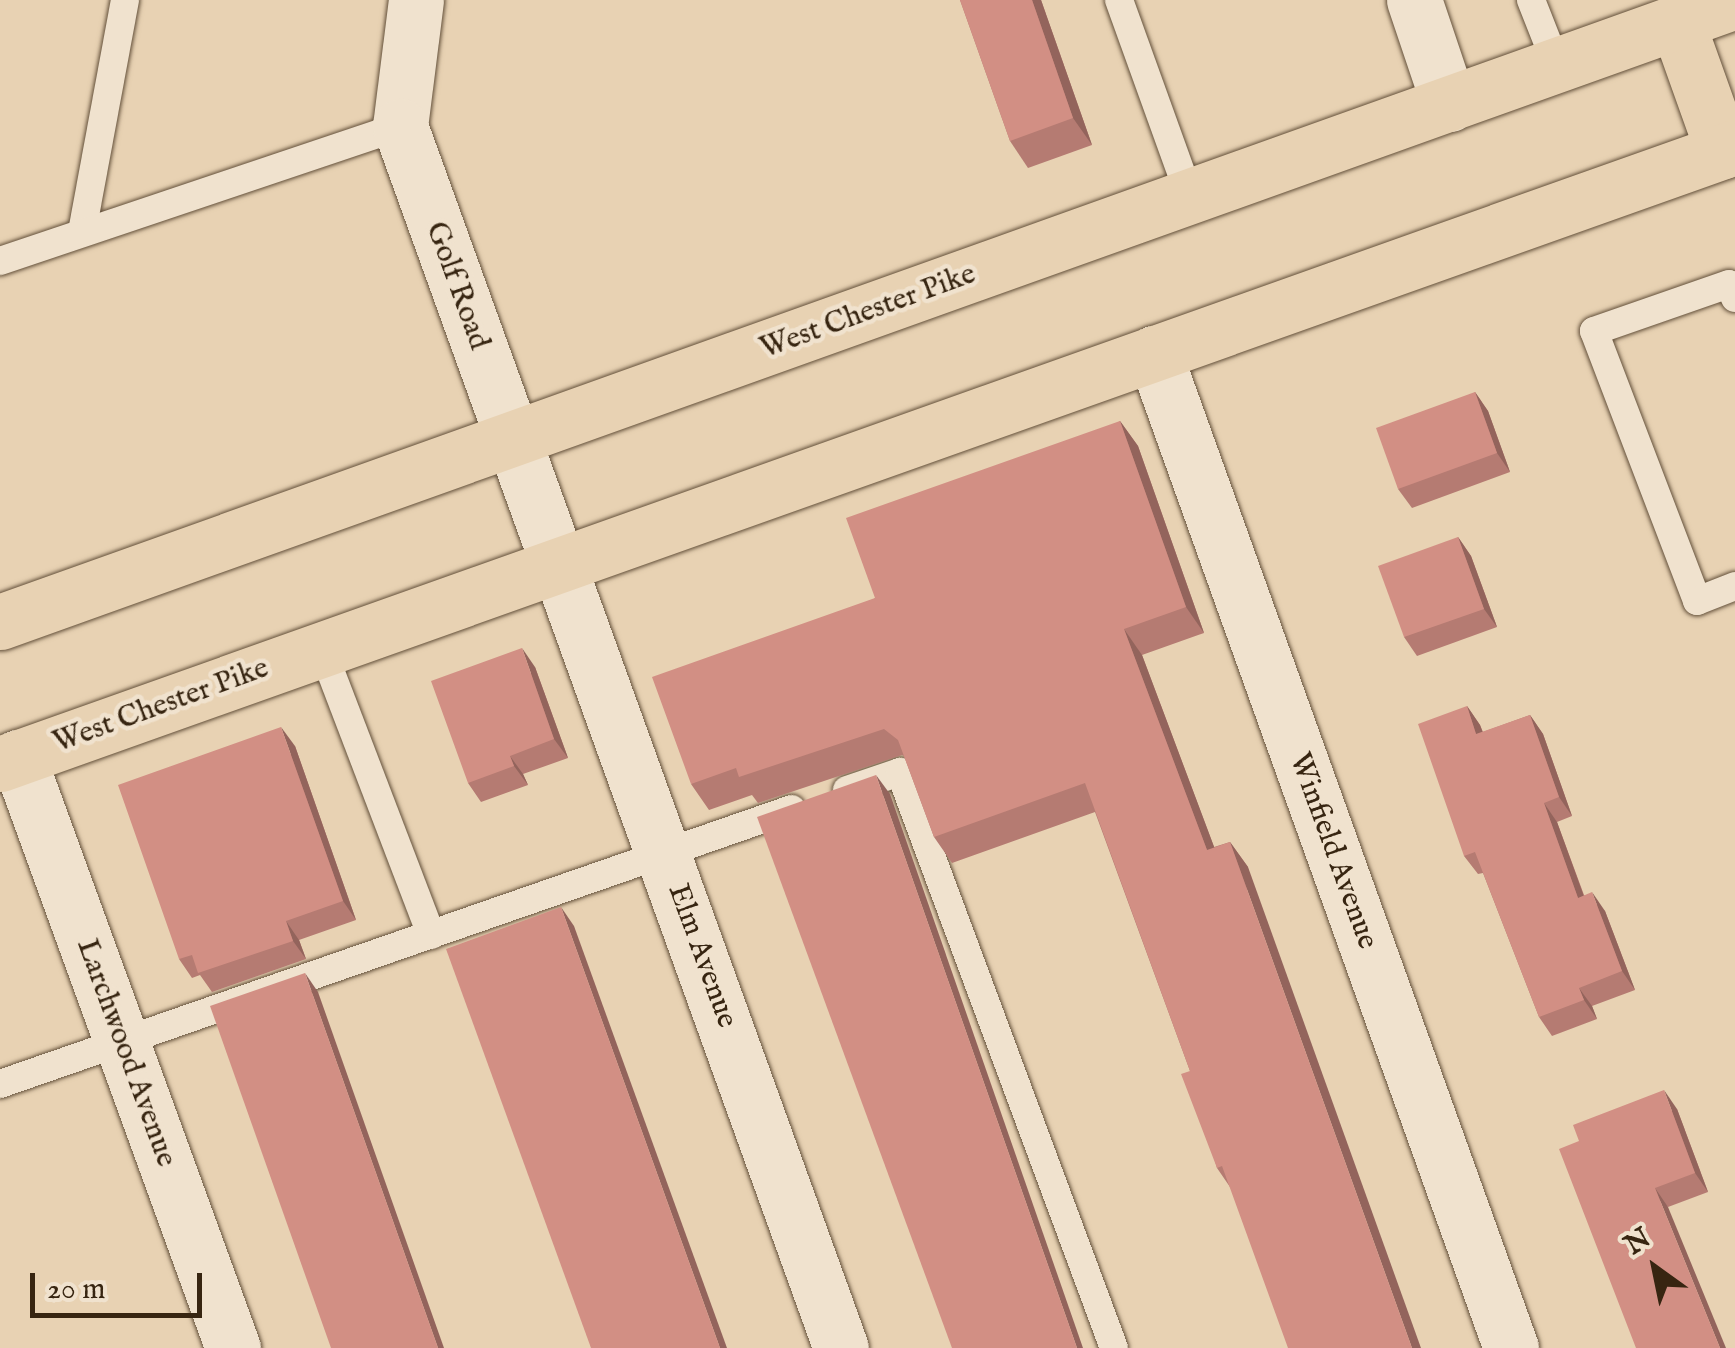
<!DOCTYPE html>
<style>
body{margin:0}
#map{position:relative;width:1735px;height:1348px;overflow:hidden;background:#e8d2b3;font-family:"IM FELL English",serif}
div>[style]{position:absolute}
.roads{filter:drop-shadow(0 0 2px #63503a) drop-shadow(0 0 2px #63503a)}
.lane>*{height:28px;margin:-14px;padding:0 14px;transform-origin:14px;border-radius:14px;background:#f0e2ce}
.street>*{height:55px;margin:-27.5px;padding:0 27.5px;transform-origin:27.5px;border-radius:27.5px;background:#f0e2ce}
.primary>*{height:55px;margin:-27.5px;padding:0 27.5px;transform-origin:27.5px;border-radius:27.5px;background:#e8d2b3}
.wall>*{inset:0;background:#b57b72}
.shaded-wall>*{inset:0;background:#93645c}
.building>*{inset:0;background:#d28f84}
span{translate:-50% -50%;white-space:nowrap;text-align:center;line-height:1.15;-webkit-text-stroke:9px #f0e2ce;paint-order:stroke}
.street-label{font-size:30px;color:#372511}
.north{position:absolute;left:1605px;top:1218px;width:100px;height:100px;-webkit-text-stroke:8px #f0e2ce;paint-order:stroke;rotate:327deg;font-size:28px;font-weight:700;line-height:40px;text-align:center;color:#372511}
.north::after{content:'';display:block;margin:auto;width:35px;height:45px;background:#372511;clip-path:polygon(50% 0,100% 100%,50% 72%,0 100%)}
.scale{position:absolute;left:30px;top:1273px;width:172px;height:45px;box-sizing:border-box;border:5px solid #372511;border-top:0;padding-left:12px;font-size:30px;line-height:35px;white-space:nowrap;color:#372511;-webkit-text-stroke:8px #f0e2ce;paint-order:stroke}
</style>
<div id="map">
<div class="roads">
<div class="lane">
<i style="left:1119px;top:0;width:209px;rotate:70.2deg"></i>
<i style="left:1531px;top:0;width:71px;rotate:68.5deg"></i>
<i style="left:82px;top:232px;width:236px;rotate:-79.5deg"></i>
<i style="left:0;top:261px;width:422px;rotate:-18.6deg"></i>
<i style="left:1735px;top:298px;width:15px;rotate:-113deg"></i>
<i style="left:1729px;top:284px;width:143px;rotate:160.8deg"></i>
<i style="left:1594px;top:331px;width:289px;rotate:69.1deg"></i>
<i style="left:1697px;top:601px;width:41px;rotate:-21.5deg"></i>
<i style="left:322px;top:649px;width:306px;rotate:69.1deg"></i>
<i style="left:847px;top:790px;width:56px;rotate:-18.8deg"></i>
<i style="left:900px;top:772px;width:614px;rotate:69.62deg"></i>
<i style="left:0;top:1084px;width:838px;rotate:-19.15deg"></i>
</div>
<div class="street">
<i style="left:416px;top:0;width:127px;rotate:97.2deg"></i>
<i style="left:400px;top:126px;width:1299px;rotate:70.16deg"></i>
<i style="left:1414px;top:0;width:110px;rotate:71.4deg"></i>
<i style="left:1154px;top:353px;width:1057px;rotate:70.26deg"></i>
<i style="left:18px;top:757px;width:629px;rotate:70.01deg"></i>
</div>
<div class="primary">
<i style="left:1677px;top:22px;width:137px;rotate:70.4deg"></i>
<i style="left:0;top:622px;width:1843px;rotate:-19.69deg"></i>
<i style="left:0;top:764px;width:1841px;rotate:-19.58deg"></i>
</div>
</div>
<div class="wall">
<i style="clip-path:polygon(960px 0,1041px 0,1092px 145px,1028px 168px,1010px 141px)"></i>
<i style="clip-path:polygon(1475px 392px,1488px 411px,1510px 472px,1412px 508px,1398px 489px)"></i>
<i style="clip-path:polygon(1120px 421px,1138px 446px,1204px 633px,1142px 655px,1214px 847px,1230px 842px,1248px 867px,1230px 1187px,1217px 1168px,1190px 1071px,1095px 812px,952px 863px,934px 837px,904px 756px,902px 755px,758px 803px,752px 795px,709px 810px,691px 784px,875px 598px)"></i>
<i style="clip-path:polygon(1458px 537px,1471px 556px,1497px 627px,1417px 656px,1404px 637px)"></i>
<i style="clip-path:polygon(535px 667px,568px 758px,523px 774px,528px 785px,481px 802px,468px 783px)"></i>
<i style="clip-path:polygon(1467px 706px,1480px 725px,1483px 732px,1530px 715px,1543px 734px,1572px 816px,1557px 822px,1584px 895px,1605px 911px,1635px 990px,1592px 1006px,1597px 1019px,1552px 1036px,1539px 1017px,1483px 873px,1478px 874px,1464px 856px)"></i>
<i style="clip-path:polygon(295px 746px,356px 920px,299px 940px,306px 959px,212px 992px,200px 975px,192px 978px,179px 959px)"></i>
<i style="clip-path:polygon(1677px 1109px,1708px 1192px,1668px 1207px,1579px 1141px)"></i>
</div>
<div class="shaded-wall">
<i style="clip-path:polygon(1032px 0,1041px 0,1092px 145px,1073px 118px)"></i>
<i style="clip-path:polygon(1475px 392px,1488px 411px,1510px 472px,1497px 453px)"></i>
<i style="clip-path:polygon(1120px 421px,1138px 446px,1204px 633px,1186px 607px)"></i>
<i style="clip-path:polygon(1458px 537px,1471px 556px,1497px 627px,1484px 609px)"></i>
<i style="clip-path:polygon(1124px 629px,1142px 655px,1225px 876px,1207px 850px)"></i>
<i style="clip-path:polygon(522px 648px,535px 667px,568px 758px,554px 739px)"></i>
<i style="clip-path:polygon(1467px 706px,1480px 725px,1490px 753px,1476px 734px)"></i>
<i style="clip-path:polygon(1530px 715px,1543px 734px,1572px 816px,1559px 797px)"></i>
<i style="clip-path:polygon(281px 727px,295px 746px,356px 920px,343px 901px)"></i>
<i style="clip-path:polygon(510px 756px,523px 774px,528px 785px,514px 766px)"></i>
<i style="clip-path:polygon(876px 775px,890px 794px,1083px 1348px,1077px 1348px)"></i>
<i style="clip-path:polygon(1544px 803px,1557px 822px,1591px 916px,1578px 898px)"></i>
<i style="clip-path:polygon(1230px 842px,1248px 867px,1421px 1348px,1412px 1348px)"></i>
<i style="clip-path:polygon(1592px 892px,1605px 911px,1635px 990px,1622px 971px)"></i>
<i style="clip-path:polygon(561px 907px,574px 926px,727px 1348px,720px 1348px)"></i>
<i style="clip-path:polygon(286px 921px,299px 940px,306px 959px,293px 941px)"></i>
<i style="clip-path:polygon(305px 973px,318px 992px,444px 1348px,438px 1348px)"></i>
<i style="clip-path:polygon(1579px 988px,1592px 1006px,1597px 1019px,1584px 1000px)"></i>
<i style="clip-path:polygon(1664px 1090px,1677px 1109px,1708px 1192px,1695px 1173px)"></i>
<i style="clip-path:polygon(1655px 1188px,1668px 1207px,1726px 1348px,1720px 1348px)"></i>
</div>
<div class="building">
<i style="clip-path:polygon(960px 0,1032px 0,1073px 118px,1010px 141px)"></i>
<i style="clip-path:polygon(1475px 392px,1497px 453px,1398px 489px,1376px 428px)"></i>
<i style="clip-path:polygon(1120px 421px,1186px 607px,1124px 629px,1207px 850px,1230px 842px,1412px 1348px,1288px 1348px,1222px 1166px,1217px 1168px,1181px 1074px,1190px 1071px,1085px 783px,934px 837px,898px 740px,884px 729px,739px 777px,736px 768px,691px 784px,652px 677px,875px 598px,846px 518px)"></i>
<i style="clip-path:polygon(1458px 537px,1484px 609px,1404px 637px,1378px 566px)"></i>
<i style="clip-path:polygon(522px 648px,554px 739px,510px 756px,514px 766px,468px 783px,431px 681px)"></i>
<i style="clip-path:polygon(1467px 706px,1476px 734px,1530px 715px,1559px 797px,1544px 803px,1578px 898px,1592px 892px,1622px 971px,1579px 988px,1584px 1000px,1539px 1017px,1475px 852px,1464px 856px,1418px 724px)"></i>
<i style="clip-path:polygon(281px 727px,343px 901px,286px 921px,293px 941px,198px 973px,192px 955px,179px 959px,118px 785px)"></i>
<i style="clip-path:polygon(876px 775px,1077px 1348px,952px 1348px,757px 817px)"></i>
<i style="clip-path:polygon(561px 907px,720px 1348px,591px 1348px,446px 949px)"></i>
<i style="clip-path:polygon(305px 973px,438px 1348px,331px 1348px,210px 1006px)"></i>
<i style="clip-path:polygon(1664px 1090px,1695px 1173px,1655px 1188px,1720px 1348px,1636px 1348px,1559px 1149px,1579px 1141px,1573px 1125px)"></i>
</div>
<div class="street-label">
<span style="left:457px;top:286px;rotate:70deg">Golf Road</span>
<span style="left:868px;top:312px;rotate:-20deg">West Chester Pike</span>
<span style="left:161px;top:706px;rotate:-20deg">West Chester Pike</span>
<span style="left:1333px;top:851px;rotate:70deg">Winfield Avenue</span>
<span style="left:702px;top:956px;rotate:70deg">Elm Avenue</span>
<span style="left:126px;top:1053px;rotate:70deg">Larchwood Avenue</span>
</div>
<div class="north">N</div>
<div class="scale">20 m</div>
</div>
